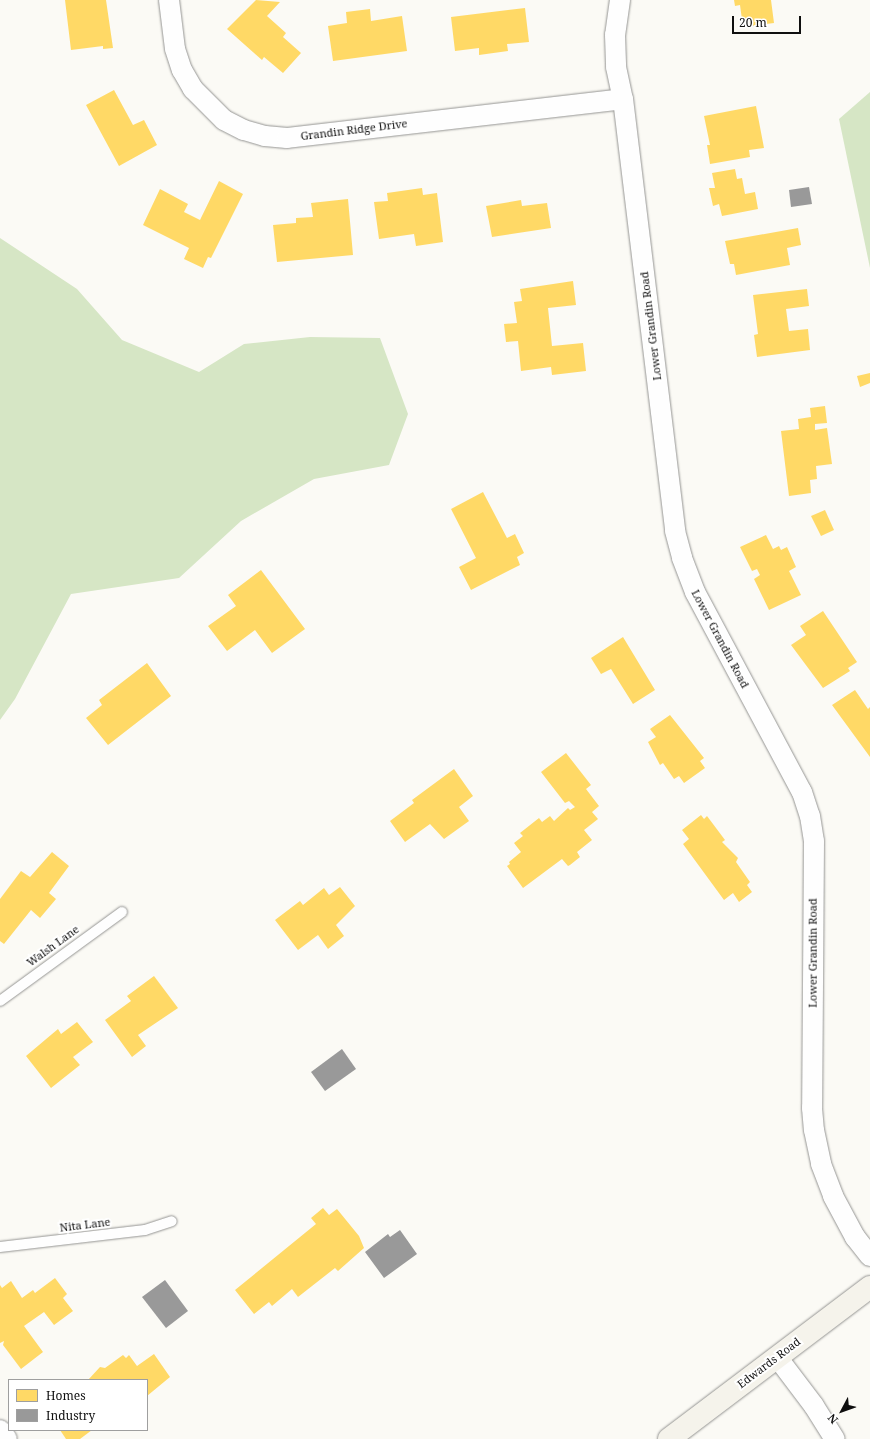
<!DOCTYPE html>
<style>
body{margin:0}
#map{position:relative;width:870px;height:1439px;overflow:hidden;background:#fbfaf5;font-family:"Noto Serif",serif}
div>[style]{position:absolute}
.forest>*{inset:0;background:#d6e6c5}
.homes>*{inset:0;background:#ffd966}
.industry>*{inset:0;background:#999}
.roads{filter:drop-shadow(0 0 1px #959593) drop-shadow(0 0 1px #959593)}
.lane>*{height:10px;margin:-5px;padding:0 5px;transform-origin:5px;border-radius:5px;background:#fefefe}
.street>*{height:20px;margin:-10px;padding:0 10px;transform-origin:10px;border-radius:10px;background:#fefefe}
.secondary>*{height:22px;margin:-11px;padding:0 11px;transform-origin:11px;border-radius:11px;background:#f5f3eb}
span{translate:-50% -50%;white-space:nowrap;text-align:center;line-height:1.15;-webkit-text-stroke:4px #fff;paint-order:stroke}
.street-label{font-size:11px;color:#0f0f0f}
.legend{position:absolute;left:8px;top:1379px;width:140px;height:52px;box-sizing:border-box;background:#fff;border:1px solid #9f9f9f;margin:0;padding:5px 7px;list-style:none;font-size:12px;color:#0f0f0f}
.legend li{display:flex;align-items:center;gap:8px;height:20px}
.legend b{width:20px;border:1px solid #9f9f9f}
.north{position:absolute;left:822px;top:1391px;width:40px;height:40px;-webkit-text-stroke:3px #fff;paint-order:stroke;rotate:229deg;font-size:11px;font-weight:700;line-height:16px;text-align:center;color:#0f0f0f}
.north::after{content:'';display:block;margin:auto;width:14px;height:18px;background:#0f0f0f;clip-path:polygon(50% 0,100% 100%,50% 72%,0 100%)}
.scale{position:absolute;left:732px;top:16px;width:69px;height:18px;box-sizing:border-box;border:2px solid #0f0f0f;border-top:0;padding-left:5px;font-size:12px;line-height:14px;white-space:nowrap;color:#0f0f0f;-webkit-text-stroke:3px #fff;paint-order:stroke}
</style>
<div id="map">
<div class="forest">
<i style="clip-path:polygon(870px 92px,870px 268px,839px 119px)"></i>
<i style="clip-path:polygon(0 238px,77px 289px,122px 340px,199px 372px,244px 344px,310px 337px,380px 338px,408px 414px,389px 465px,314px 479px,241px 521px,179px 578px,71px 594px,15px 699px,0 720px)"></i>
</div>
<div class="homes">
<i style="clip-path:polygon(65px 0,106px 0,113px 48px,103px 49px,103px 46px,71px 50px)"></i>
<i style="clip-path:polygon(256px 0,280px 2px,267px 16px,286px 33px,283px 37px,301px 53px,283px 73px,264px 57px,262px 60px,227px 29px)"></i>
<i style="clip-path:polygon(734px 0,771px 0,774px 23px,743px 27px,740px 5px,735px 6px)"></i>
<i style="clip-path:polygon(525px 8px,529px 42px,507px 44px,508px 51px,479px 55px,479px 48px,455px 51px,451px 17px)"></i>
<i style="clip-path:polygon(370px 9px,371px 21px,402px 16px,407px 51px,333px 61px,328px 26px,347px 23px,346px 12px)"></i>
<i style="clip-path:polygon(114px 90px,133px 125px,144px 120px,157px 145px,119px 166px,86px 105px)"></i>
<i style="clip-path:polygon(756px 106px,764px 148px,749px 150px,750px 157px,710px 164px,707px 145px,710px 145px,704px 116px)"></i>
<i style="clip-path:polygon(735px 169px,737px 179px,742px 178px,745px 194px,755px 192px,758px 209px,722px 216px,719px 204px,713px 206px,709px 188px,715px 188px,712px 173px)"></i>
<i style="clip-path:polygon(219px 181px,243px 194px,211px 258px,208px 257px,203px 268px,184px 259px,189px 248px,143px 225px,160px 189px,188px 204px,184px 212px,200px 220px)"></i>
<i style="clip-path:polygon(422px 188px,423px 195px,437px 193px,443px 242px,416px 246px,414px 234px,379px 239px,374px 202px,388px 201px,387px 193px)"></i>
<i style="clip-path:polygon(348px 199px,353px 255px,277px 262px,273px 225px,296px 223px,296px 218px,313px 217px,311px 203px)"></i>
<i style="clip-path:polygon(521px 200px,522px 206px,547px 203px,551px 228px,492px 237px,486px 206px)"></i>
<i style="clip-path:polygon(798px 228px,801px 245px,787px 248px,790px 265px,736px 275px,734px 264px,730px 264px,725px 241px)"></i>
<i style="clip-path:polygon(573px 281px,576px 305px,548px 308px,552px 346px,583px 343px,586px 371px,552px 375px,551px 367px,521px 371px,518px 341px,506px 342px,504px 324px,517px 323px,514px 302px,522px 301px,520px 289px)"></i>
<i style="clip-path:polygon(807px 289px,809px 306px,786px 309px,789px 331px,808px 329px,810px 350px,757px 357px,754px 335px,758px 334px,753px 295px)"></i>
<i style="clip-path:polygon(870px 373px,870px 383px,860px 387px,857px 376px)"></i>
<i style="clip-path:polygon(825px 406px,827px 423px,815px 424px,815px 430px,827px 428px,832px 464px,816px 466px,817px 479px,810px 480px,811px 493px,789px 496px,781px 431px,799px 429px,798px 419px,811px 417px,810px 408px)"></i>
<i style="clip-path:polygon(483px 492px,507px 538px,515px 534px,524px 553px,517px 557px,520px 565px,471px 590px,459px 567px,476px 558px,451px 509px)"></i>
<i style="clip-path:polygon(825px 510px,834px 530px,821px 536px,811px 516px)"></i>
<i style="clip-path:polygon(766px 535px,773px 549px,779px 546px,781px 550px,787px 547px,796px 567px,789px 571px,801px 595px,769px 610px,754px 579px,760px 575px,757px 569px,752px 571px,740px 547px)"></i>
<i style="clip-path:polygon(261px 570px,305px 629px,272px 653px,255px 630px,227px 651px,208px 626px,236px 606px,228px 595px)"></i>
<i style="clip-path:polygon(823px 611px,857px 662px,848px 668px,850px 671px,823px 688px,791px 645px,806px 635px,800px 626px)"></i>
<i style="clip-path:polygon(623px 637px,655px 690px,633px 704px,611px 669px,601px 674px,591px 658px)"></i>
<i style="clip-path:polygon(147px 663px,171px 696px,108px 745px,86px 718px,102px 705px,99px 700px)"></i>
<i style="clip-path:polygon(855px 690px,868px 709px,870px 707px,870px 757px,832px 705px)"></i>
<i style="clip-path:polygon(670px 715px,704px 758px,700px 761px,705px 768px,684px 783px,679px 776px,674px 779px,663px 763px,660px 765px,648px 742px,656px 737px,650px 729px)"></i>
<i style="clip-path:polygon(566px 753px,591px 785px,586px 789px,599px 806px,592px 812px,598px 819px,584px 830px,592px 840px,577px 852px,580px 857px,570px 865px,568px 866px,562px 859px,523px 888px,507px 866px,510px 864px,509px 862px,521px 852px,514px 843px,523px 836px,520px 833px,539px 818px,542px 822px,550px 816px,554px 821px,568px 808px,570px 810px,575px 807px,569px 801px,565px 803px,541px 772px)"></i>
<i style="clip-path:polygon(454px 769px,473px 796px,459px 807px,469px 821px,444px 839px,430px 824px,405px 842px,390px 821px,414px 803px,412px 800px)"></i>
<i style="clip-path:polygon(701px 815px,704px 819px,707px 816px,725px 840px,722px 842px,738px 858px,736px 862px,750px 882px,747px 885px,752px 892px,739px 902px,733px 893px,724px 900px,683px 844px,689px 839px,682px 830px)"></i>
<i style="clip-path:polygon(52px 852px,69px 866px,49px 893px,56px 899px,40px 918px,31px 910px,4px 944px,0 941px,0 899px,21px 871px,30px 877px)"></i>
<i style="clip-path:polygon(340px 887px,355px 906px,336px 925px,344px 936px,328px 949px,318px 935px,298px 950px,275px 920px,300px 901px,303px 905px,324px 888px,329px 895px)"></i>
<i style="clip-path:polygon(154px 976px,178px 1008px,138px 1035px,146px 1046px,132px 1057px,105px 1020px,131px 1001px,127px 996px)"></i>
<i style="clip-path:polygon(77px 1022px,93px 1042px,73px 1057px,80px 1065px,51px 1088px,26px 1056px,58px 1029px,61px 1034px)"></i>
<i style="clip-path:polygon(323px 1208px,329px 1215px,337px 1209px,359px 1236px,364px 1248px,338px 1271px,335px 1268px,298px 1297px,292px 1289px,272px 1306px,269px 1302px,254px 1314px,235px 1290px,316px 1224px,311px 1218px)"></i>
<i style="clip-path:polygon(55px 1278px,67px 1294px,63px 1298px,73px 1311px,54px 1325px,44px 1312px,24px 1326px,43px 1352px,21px 1369px,3px 1345px,4px 1341px,0 1343px,0 1285px,2px 1288px,11px 1281px,22px 1298px,33px 1290px,35px 1293px)"></i>
<i style="clip-path:polygon(154px 1354px,170px 1377px,147px 1396px,147px 1380px,88px 1380px,100px 1367px,105px 1368px,123px 1355px,126px 1358px,129px 1355px,137px 1366px)"></i>
<i style="clip-path:polygon(60px 1430px,92px 1430px,80px 1439px,66px 1439px)"></i>
</div>
<div class="industry">
<i style="clip-path:polygon(809px 187px,812px 204px,791px 207px,789px 190px)"></i>
<i style="clip-path:polygon(342px 1049px,356px 1069px,325px 1091px,311px 1072px)"></i>
<i style="clip-path:polygon(400px 1230px,417px 1254px,384px 1278px,365px 1252px,388px 1234px,390px 1237px)"></i>
<i style="clip-path:polygon(165px 1280px,188px 1311px,166px 1328px,142px 1297px)"></i>
</div>
<div class="roads">
<div class="lane">
<i style="left:0;top:1001px;width:151px;rotate:-36.1deg"></i>
<i style="left:0;top:1247px;width:146px;rotate:-6.7deg"></i>
<i style="left:145px;top:1230px;width:28px;rotate:-18deg"></i>
</div>
<div class="street">
<i style="left:169px;top:0;width:49px;rotate:83deg"></i>
<i style="left:175px;top:49px;width:22px;rotate:72deg"></i>
<i style="left:182px;top:70px;width:22px;rotate:60deg"></i>
<i style="left:193px;top:89px;width:44px;rotate:45deg"></i>
<i style="left:224px;top:120px;width:22px;rotate:27deg"></i>
<i style="left:244px;top:130px;width:22px;rotate:16deg"></i>
<i style="left:265px;top:136px;width:22px;rotate:5deg"></i>
<i style="left:287px;top:138px;width:338px;rotate:-6.6deg"></i>
<i style="left:620px;top:0;width:35px;rotate:98deg"></i>
<i style="left:615px;top:35px;width:32px;rotate:88deg"></i>
<i style="left:616px;top:67px;width:33px;rotate:78deg"></i>
<i style="left:623px;top:99px;width:435px;rotate:83.1deg"></i>
<i style="left:675px;top:531px;width:28px;rotate:75deg"></i>
<i style="left:682px;top:558px;width:36px;rotate:69deg"></i>
<i style="left:695px;top:592px;width:227px;rotate:61.9deg"></i>
<i style="left:802px;top:792px;width:25px;rotate:72deg"></i>
<i style="left:810px;top:816px;width:25px;rotate:81deg"></i>
<i style="left:814px;top:841px;width:267px;rotate:90.4deg"></i>
<i style="left:812px;top:1108px;width:22px;rotate:85deg"></i>
<i style="left:814px;top:1130px;width:35px;rotate:78deg"></i>
<i style="left:821px;top:1164px;width:34px;rotate:69deg"></i>
<i style="left:833px;top:1196px;width:47px;rotate:61.8deg"></i>
<i style="left:855px;top:1237px;width:24px;rotate:52deg"></i>
<i style="left:777px;top:1357px;width:61px;rotate:52.9deg"></i>
<i style="left:814px;top:1406px;width:39px;rotate:58deg"></i>
<i style="left:0;top:1430px;width:11px;rotate:52deg"></i>
</div>
<div class="secondary">
<i style="left:669px;top:1439px;width:252px;rotate:-37.1deg"></i>
</div>
</div>
<div class="street-label">
<span style="left:354px;top:130px;rotate:-7deg">Grandin Ridge Drive</span>
<span style="left:651px;top:326px;rotate:-97deg">Lower Grandin Road</span>
<span style="left:720px;top:639px;rotate:62deg">Lower Grandin Road</span>
<span style="left:53px;top:946px;rotate:-36deg">Walsh Lane</span>
<span style="left:813px;top:953px;rotate:-90deg">Lower Grandin Road</span>
<span style="left:85px;top:1225px;rotate:-7deg">Nita Lane</span>
<span style="left:769px;top:1363px;rotate:-37deg">Edwards Road</span>
</div>
<ul class="legend">
<li><b style="height:11px;background:#ffd966"></b>Homes</li>
<li><b style="height:11px;background:#999"></b>Industry</li>
</ul>
<div class="north">N</div>
<div class="scale">20 m</div>
</div>
